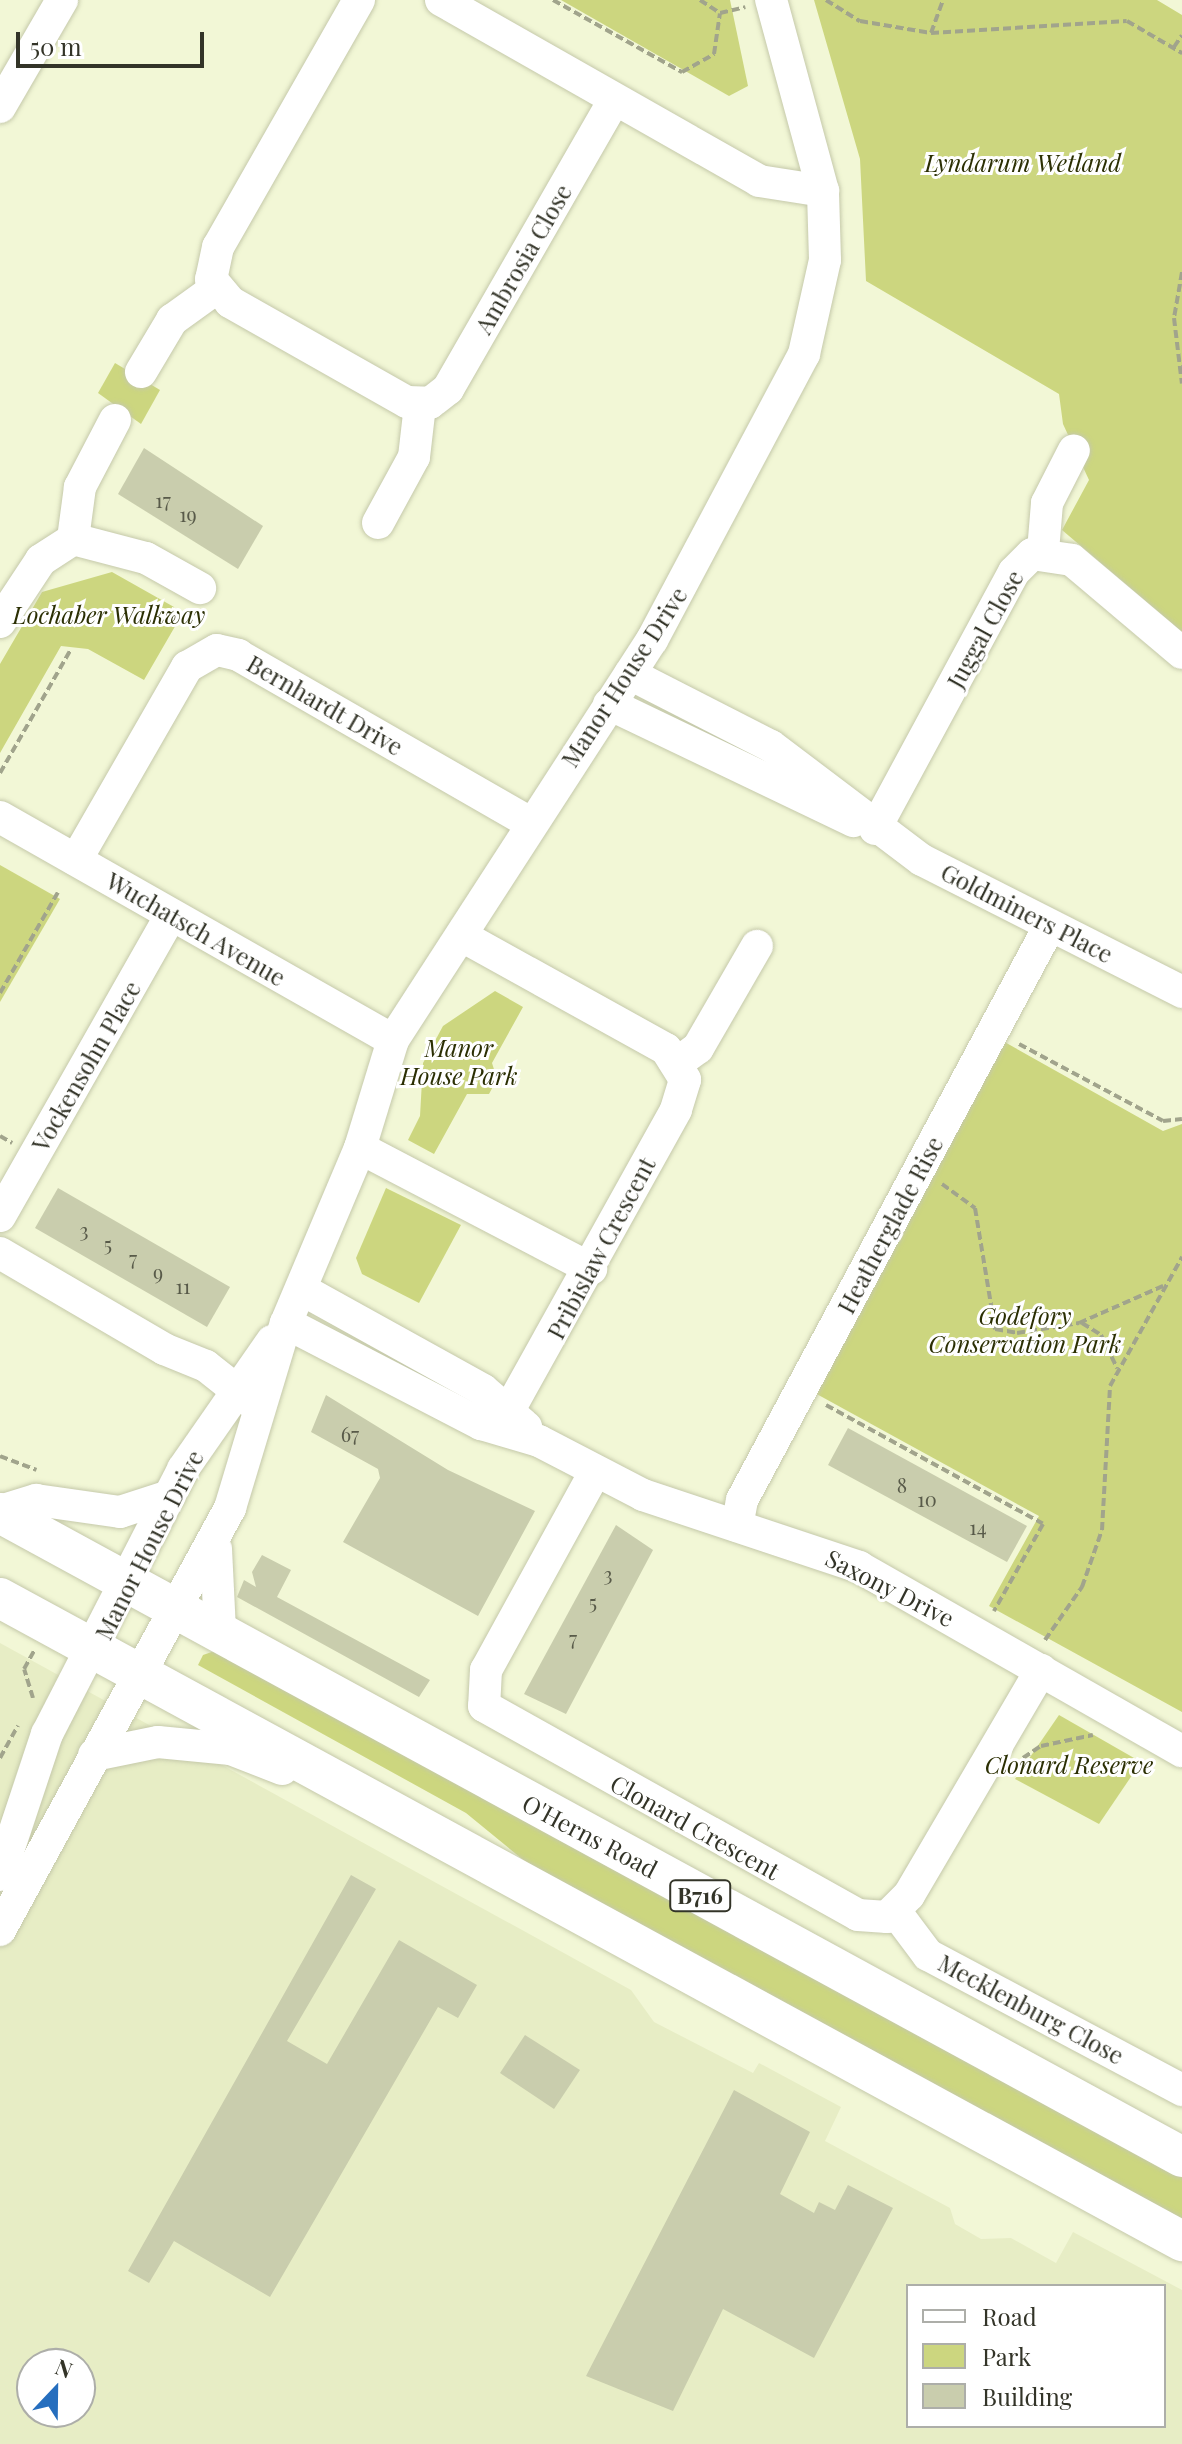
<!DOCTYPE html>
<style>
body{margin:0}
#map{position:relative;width:1182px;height:2444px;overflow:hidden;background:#f2f7d6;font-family:"Playfair Display",serif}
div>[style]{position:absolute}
.built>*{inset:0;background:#e7edc5}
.green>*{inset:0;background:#ccd67f}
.building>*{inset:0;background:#c9cdad}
.path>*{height:4px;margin-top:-2px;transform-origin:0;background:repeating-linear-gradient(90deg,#a1a48c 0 8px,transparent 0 12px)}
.roads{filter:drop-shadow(0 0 2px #c5c9aa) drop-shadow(0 0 2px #c5c9aa)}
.minor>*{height:32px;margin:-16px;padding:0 16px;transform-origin:16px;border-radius:16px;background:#fff}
.major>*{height:40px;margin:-20px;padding:0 20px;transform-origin:20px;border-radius:20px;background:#fff}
span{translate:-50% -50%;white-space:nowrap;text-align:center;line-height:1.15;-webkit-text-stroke:6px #fff;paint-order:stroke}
.number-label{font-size:20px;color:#585a49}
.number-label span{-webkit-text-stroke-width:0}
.shield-label span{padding:2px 6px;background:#fff;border:2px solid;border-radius:6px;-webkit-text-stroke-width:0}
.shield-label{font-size:22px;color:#333428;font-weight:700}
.park-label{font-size:24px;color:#2b2f03;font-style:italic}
.street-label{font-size:24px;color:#333428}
.legend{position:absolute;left:906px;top:2284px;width:260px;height:144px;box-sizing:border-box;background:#fff;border:2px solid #adaea9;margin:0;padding:10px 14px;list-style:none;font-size:24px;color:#333428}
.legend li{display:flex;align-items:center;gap:16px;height:40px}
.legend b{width:40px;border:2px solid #adaea9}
.north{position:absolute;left:16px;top:2348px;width:80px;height:80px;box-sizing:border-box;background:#fff;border:2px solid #adaea9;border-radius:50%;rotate:22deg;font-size:22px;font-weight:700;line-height:32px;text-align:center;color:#333428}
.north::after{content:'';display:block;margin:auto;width:28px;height:36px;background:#266ebe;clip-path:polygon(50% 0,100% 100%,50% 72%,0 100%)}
.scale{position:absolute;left:16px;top:32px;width:188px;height:36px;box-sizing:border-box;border:4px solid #333428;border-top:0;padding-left:10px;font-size:24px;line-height:28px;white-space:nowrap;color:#333428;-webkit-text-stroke:6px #fff;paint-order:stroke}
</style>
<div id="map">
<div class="built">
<i style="clip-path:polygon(evenodd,0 1643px,631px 1990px,654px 2022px,753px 2073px,759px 2063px,841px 2107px,825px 2141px,950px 2208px,955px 2224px,981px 2239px,1011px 2238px,1056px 2263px,1073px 2232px,1182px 2290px,1182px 2444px,0 2444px,0 1643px,908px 2286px,1164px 2286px,1164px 2426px,908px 2426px,908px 2286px,0 1643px,32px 2364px,80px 2364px,80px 2412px,32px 2412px,32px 2364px)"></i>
</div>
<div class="green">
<i style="clip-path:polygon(561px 0,730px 0,748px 86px,729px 96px)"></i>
<i style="clip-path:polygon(814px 0,1157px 0,1182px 15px,1182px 632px,1062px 530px,1089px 480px,1063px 424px,1059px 394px,866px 281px,860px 159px)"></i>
<i style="clip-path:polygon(115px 363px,160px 390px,141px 424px,98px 393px)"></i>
<i style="clip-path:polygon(112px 572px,174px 607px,177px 623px,144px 680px,88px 649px,61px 646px,0 753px,0 664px,42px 592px)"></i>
<i style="clip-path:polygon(0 865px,60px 899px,0 1002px)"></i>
<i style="clip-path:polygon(495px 991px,523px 1007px,492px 1063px,497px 1079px,489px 1094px,467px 1094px,434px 1154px,408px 1140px,420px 1116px,423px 1063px,443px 1026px)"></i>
<i style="clip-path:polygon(1001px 1040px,1163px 1131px,1182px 1124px,1182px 1712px,989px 1606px,1039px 1516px,813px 1392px)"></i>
<i style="clip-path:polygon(386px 1188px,461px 1225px,419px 1303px,362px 1274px,356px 1258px)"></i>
<i style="clip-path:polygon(226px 1647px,1182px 2163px,1182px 2219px,533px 1868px,466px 1813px,198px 1665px,203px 1655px)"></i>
<i style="clip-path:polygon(1059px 1715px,1141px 1762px,1099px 1824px,1015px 1779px)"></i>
</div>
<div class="building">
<i style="clip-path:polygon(144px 448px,263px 526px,238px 569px,118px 494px)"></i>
<i style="clip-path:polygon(58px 1188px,230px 1287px,207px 1327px,35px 1228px)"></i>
<i style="clip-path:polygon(326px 1395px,448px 1470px,535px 1511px,478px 1616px,343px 1542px,380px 1478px,378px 1469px,311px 1432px)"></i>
<i style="clip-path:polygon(848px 1428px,1027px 1526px,1007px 1562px,828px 1465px)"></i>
<i style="clip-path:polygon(616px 1525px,653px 1550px,566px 1714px,524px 1694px)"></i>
<i style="clip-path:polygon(262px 1555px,291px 1570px,277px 1597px,430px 1680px,419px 1697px,237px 1597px,244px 1580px,256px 1587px,252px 1572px)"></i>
<i style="clip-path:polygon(351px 1875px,376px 1889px,287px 2041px,327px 2064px,399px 1940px,477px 1985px,458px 2018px,438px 2007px,270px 2297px,174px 2241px,149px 2283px,128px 2271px)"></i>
<i style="clip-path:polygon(525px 2035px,580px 2070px,554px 2109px,500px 2073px)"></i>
<i style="clip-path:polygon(734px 2090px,810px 2132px,780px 2194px,814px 2213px,819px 2202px,835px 2210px,848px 2185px,893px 2208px,814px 2358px,723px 2309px,673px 2411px,586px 2376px)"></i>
</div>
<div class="path">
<i style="left:553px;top:0;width:148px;rotate:29.2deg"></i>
<i style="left:682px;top:72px;width:37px;rotate:-29deg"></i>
<i style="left:714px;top:54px;width:41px;rotate:-81.7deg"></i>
<i style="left:700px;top:0;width:24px;rotate:33deg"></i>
<i style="left:720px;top:13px;width:26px;rotate:-13deg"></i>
<i style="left:826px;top:0;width:40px;rotate:32deg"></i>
<i style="left:860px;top:21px;width:72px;rotate:9.6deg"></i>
<i style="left:931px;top:33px;width:196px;rotate:-3.5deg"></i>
<i style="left:1127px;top:21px;width:64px;rotate:30.2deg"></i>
<i style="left:931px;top:33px;width:35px;rotate:-70deg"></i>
<i style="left:1174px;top:47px;width:14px;rotate:-56deg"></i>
<i style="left:1182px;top:272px;width:47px;rotate:99.9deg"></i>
<i style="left:1174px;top:318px;width:66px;rotate:83.1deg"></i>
<i style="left:0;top:773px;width:143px;rotate:-60.2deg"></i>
<i style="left:0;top:993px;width:116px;rotate:-60.1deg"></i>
<i style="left:1019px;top:1044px;width:163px;rotate:28.1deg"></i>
<i style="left:1163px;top:1121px;width:19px;rotate:-6deg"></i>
<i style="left:0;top:1136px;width:14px;rotate:30deg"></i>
<i style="left:942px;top:1184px;width:41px;rotate:36deg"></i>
<i style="left:975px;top:1208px;width:123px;rotate:80.6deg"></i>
<i style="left:995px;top:1329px;width:22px;rotate:10deg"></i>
<i style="left:1017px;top:1333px;width:63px;rotate:-9.2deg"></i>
<i style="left:1079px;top:1323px;width:92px;rotate:-23.8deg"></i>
<i style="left:1082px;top:1323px;width:22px;rotate:32deg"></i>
<i style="left:1101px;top:1335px;width:37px;rotate:64deg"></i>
<i style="left:826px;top:1405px;width:247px;rotate:28.7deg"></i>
<i style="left:1043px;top:1524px;width:100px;rotate:119.4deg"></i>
<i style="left:0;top:1456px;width:39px;rotate:21deg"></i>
<i style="left:1045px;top:1640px;width:65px;rotate:-55.1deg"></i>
<i style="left:1082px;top:1587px;width:60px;rotate:-70.7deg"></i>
<i style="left:1102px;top:1530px;width:144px;rotate:-86.8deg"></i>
<i style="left:1110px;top:1386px;width:148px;rotate:-60.8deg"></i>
<i style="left:33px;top:1698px;width:30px;rotate:-107deg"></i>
<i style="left:24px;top:1669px;width:21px;rotate:-61deg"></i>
<i style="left:0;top:1758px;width:37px;rotate:-61deg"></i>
<i style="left:1023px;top:1758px;width:22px;rotate:-34deg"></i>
<i style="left:1041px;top:1746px;width:53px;rotate:-11.9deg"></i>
</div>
<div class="roads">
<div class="minor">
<i style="left:359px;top:0;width:284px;rotate:119.7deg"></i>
<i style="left:218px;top:247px;width:33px;rotate:102deg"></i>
<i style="left:211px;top:279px;width:30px;rotate:50deg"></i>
<i style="left:230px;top:302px;width:203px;rotate:29.5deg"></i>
<i style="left:407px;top:402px;width:23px;rotate:2deg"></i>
<i style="left:430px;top:403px;width:23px;rotate:-38deg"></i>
<i style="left:448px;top:389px;width:333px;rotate:-60.1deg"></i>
<i style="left:441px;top:0;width:366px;rotate:29.6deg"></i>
<i style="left:759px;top:181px;width:65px;rotate:8.9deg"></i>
<i style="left:0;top:107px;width:124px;rotate:-59.9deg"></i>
<i style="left:141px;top:372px;width:61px;rotate:-59.2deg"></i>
<i style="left:172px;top:320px;width:53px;rotate:-35.8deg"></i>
<i style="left:115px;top:420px;width:76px;rotate:117.6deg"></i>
<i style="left:80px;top:487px;width:52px;rotate:97.7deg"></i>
<i style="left:73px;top:539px;width:75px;rotate:14.6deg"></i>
<i style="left:146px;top:558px;width:62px;rotate:29.1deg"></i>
<i style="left:378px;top:523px;width:75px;rotate:-61.4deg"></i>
<i style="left:414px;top:457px;width:52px;rotate:-83.4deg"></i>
<i style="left:1043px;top:551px;width:48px;rotate:-85.2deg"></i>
<i style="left:1047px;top:503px;width:59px;rotate:-63deg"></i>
<i style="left:0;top:622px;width:74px;rotate:-56.5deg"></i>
<i style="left:41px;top:560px;width:38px;rotate:-33deg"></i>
<i style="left:630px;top:674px;width:158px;rotate:27.1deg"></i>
<i style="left:771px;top:746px;width:189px;rotate:37.1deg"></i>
<i style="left:922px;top:860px;width:292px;rotate:26.9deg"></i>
<i style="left:609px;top:704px;width:271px;rotate:25.6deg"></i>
<i style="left:0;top:817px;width:452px;rotate:29.6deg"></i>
<i style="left:875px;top:829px;width:292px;rotate:-61.6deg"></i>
<i style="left:1014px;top:572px;width:25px;rotate:-45deg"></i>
<i style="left:1032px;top:554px;width:40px;rotate:8.5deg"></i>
<i style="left:1072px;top:560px;width:144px;rotate:40.2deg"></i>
<i style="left:76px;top:860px;width:223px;rotate:-60.1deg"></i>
<i style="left:187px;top:667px;width:34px;rotate:-30deg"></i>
<i style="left:217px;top:650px;width:22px;rotate:13deg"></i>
<i style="left:238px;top:655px;width:337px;rotate:29.9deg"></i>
<i style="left:462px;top:936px;width:233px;rotate:29deg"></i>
<i style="left:666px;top:1049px;width:36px;rotate:58deg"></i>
<i style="left:685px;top:1080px;width:31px;rotate:107deg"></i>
<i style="left:676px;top:1110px;width:364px;rotate:119.1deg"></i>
<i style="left:680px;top:1061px;width:22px;rotate:-36deg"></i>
<i style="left:698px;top:1048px;width:118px;rotate:-60deg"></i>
<i style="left:360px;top:1148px;width:261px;rotate:27.6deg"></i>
<i style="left:0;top:1216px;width:346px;rotate:-60.4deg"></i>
<i style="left:0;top:1253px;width:190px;rotate:30.3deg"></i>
<i style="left:164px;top:1349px;width:45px;rotate:22deg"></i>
<i style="left:206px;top:1366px;width:61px;rotate:38.4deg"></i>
<i style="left:301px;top:1289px;width:208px;rotate:29deg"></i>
<i style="left:483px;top:1390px;width:57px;rotate:40.7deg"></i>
<i style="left:286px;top:1323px;width:220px;rotate:27.4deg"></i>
<i style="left:481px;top:1424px;width:60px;rotate:16.3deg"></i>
<i style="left:539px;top:1441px;width:117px;rotate:27.4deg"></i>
<i style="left:643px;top:1495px;width:228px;rotate:18.4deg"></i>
<i style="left:859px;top:1567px;width:372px;rotate:29.7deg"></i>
<i style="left:595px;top:1472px;width:226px;rotate:118.8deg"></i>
<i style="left:486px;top:1670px;width:36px;rotate:93deg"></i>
<i style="left:484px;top:1706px;width:428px;rotate:29.2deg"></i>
<i style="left:858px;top:1915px;width:29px;rotate:4deg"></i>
<i style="left:887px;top:1917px;width:31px;rotate:-45deg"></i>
<i style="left:909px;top:1895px;width:261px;rotate:-59.6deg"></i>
<i style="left:0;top:1511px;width:38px;rotate:-17deg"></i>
<i style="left:36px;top:1500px;width:85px;rotate:8.1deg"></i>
<i style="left:120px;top:1512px;width:52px;rotate:-18.1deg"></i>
<i style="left:737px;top:1526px;width:26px;rotate:-79deg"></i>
<i style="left:742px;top:1500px;width:652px;rotate:-61.82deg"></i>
<i style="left:216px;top:1549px;width:82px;rotate:87.2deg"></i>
<i style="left:94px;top:1755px;width:65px;rotate:-11.5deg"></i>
<i style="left:158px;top:1742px;width:73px;rotate:5.5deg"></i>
<i style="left:231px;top:1749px;width:55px;rotate:21.4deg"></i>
<i style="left:0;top:1875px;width:149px;rotate:-71.6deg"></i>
<i style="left:47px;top:1734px;width:298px;rotate:-62.8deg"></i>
<i style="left:183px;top:1469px;width:156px;rotate:-55.2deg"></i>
<i style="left:895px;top:1911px;width:55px;rotate:53.1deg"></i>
<i style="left:928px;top:1955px;width:288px;rotate:28deg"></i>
<i style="left:0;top:1930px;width:481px;rotate:-61.4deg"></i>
<i style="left:230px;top:1508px;width:193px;rotate:-73.2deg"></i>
<i style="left:286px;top:1323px;width:190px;rotate:-67.1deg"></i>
<i style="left:360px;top:1148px;width:113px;rotate:-73deg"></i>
<i style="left:393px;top:1040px;width:477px;rotate:-57.1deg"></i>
<i style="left:652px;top:640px;width:324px;rotate:-62deg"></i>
<i style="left:804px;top:354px;width:96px;rotate:-77.4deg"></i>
<i style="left:825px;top:260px;width:69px;rotate:-91.7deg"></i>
<i style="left:823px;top:191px;width:198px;rotate:-105.2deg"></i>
</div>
<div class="major">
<i style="left:0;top:1513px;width:1346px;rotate:28.58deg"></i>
<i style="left:0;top:1598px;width:1346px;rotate:28.55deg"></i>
</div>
</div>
<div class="number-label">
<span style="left:163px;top:499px">17</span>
<span style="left:188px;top:513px">19</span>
<span style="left:84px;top:1229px">3</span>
<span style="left:108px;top:1243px">5</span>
<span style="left:133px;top:1257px">7</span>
<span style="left:158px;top:1271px">9</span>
<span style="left:183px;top:1285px">11</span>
<span style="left:350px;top:1433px">67</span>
<span style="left:902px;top:1484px">8</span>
<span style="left:927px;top:1498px">10</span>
<span style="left:978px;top:1526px">14</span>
<span style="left:608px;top:1573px">3</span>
<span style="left:593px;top:1601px">5</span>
<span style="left:573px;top:1637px">7</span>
</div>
<div class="shield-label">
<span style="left:700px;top:1896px">B716</span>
</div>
<div class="park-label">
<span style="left:1023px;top:163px">Lyndarum Wetland</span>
<span style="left:109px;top:615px">Lochaber Walkway</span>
<span style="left:459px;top:1062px">Manor<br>House Park</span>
<span style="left:1025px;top:1330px">Godefory<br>Conservation Park</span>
<span style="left:1069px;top:1765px">Clonard Reserve</span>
</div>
<div class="street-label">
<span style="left:523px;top:259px;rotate:-60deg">Ambrosia Close</span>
<span style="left:985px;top:629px;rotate:-61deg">Juggal Close</span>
<span style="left:624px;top:677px;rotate:-57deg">Manor House Drive</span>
<span style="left:325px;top:705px;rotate:30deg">Bernhardt Drive</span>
<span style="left:1027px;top:913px;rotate:27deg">Goldminers Place</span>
<span style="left:196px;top:929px;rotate:30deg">Wuchatsch Avenue</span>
<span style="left:86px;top:1066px;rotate:-60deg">Vockensohn Place</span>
<span style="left:890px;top:1225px;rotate:-62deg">Heatherglade Rise</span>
<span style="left:601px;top:1248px;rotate:-62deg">Pribislaw Crescent</span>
<span style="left:149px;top:1545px;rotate:-63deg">Manor House Drive</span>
<span style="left:890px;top:1588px;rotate:27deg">Saxony Drive</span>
<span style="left:695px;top:1827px;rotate:29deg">Clonard Crescent</span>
<span style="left:590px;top:1836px;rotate:28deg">O'Herns Road</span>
<span style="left:1031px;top:2009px;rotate:28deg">Mecklenburg Close</span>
</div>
<ul class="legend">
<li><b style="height:10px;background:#fff"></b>Road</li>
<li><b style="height:22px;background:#ccd67f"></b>Park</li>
<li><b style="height:22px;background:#c9cdad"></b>Building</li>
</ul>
<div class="north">N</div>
<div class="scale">50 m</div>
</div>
